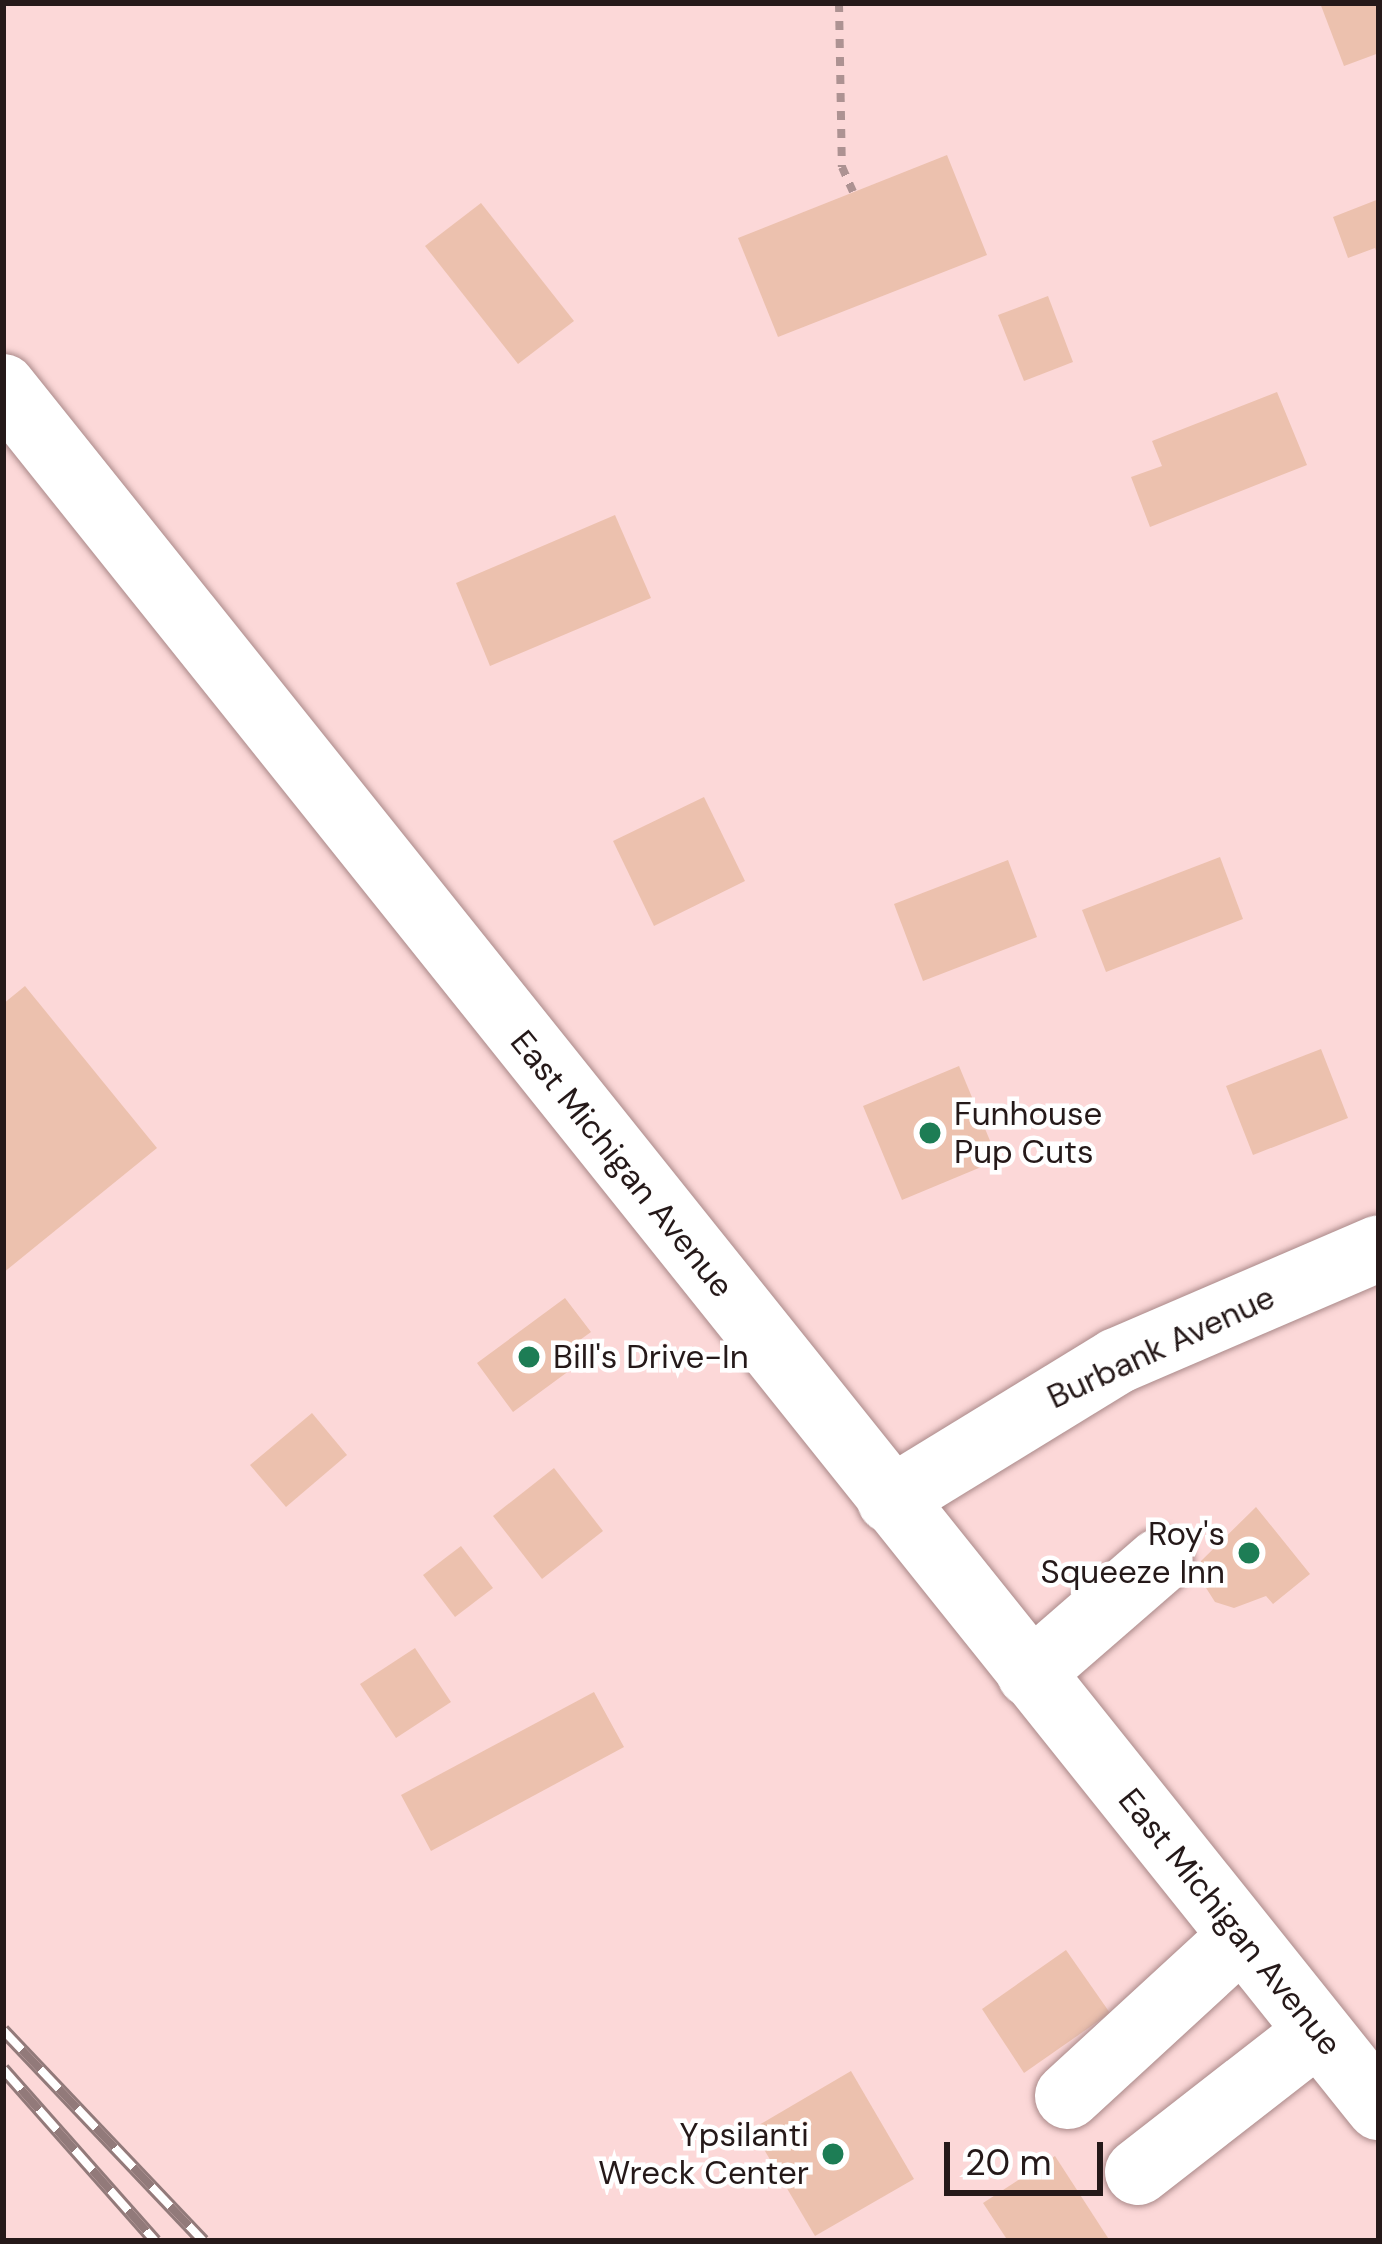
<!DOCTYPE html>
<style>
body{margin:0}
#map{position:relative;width:1382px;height:2244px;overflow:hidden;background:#fcd8d8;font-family:"DM Sans",sans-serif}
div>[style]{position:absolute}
.building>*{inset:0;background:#ecc1ae}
.path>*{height:8px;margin-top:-4px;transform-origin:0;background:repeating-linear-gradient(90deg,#ad9292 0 9px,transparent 0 18px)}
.roads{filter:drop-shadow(0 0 3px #aa8989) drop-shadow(0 0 3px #aa8989)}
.minor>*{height:66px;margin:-33px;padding:0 33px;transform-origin:33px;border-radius:33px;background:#fff}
.major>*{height:66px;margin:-33px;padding:0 33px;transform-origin:33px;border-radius:33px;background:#fff}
.rail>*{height:14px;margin-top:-7px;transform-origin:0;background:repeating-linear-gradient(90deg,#fff 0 27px,#927a7a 0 54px);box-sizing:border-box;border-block:3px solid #927a7a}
.dots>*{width:33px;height:33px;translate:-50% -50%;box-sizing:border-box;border:6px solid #fff;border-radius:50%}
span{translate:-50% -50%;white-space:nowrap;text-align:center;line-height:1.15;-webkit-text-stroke:9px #fff;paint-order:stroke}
.poi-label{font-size:33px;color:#251919}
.left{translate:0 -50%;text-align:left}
.right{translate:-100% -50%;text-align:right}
.street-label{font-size:33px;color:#251919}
.frame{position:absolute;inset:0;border:6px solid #251919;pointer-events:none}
.scale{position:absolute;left:944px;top:2142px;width:159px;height:54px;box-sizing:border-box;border:6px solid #251919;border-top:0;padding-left:15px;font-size:36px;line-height:42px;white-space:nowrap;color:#251919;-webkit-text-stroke:9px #fff;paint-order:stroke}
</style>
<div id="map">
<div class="building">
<i style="clip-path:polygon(1320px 3px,1379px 3px,1379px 53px,1344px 66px)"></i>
<i style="clip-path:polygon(947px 155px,987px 255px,778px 337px,738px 238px)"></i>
<i style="clip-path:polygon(1379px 199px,1379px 258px,1375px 248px,1348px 258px,1333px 217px)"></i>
<i style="clip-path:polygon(481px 203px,574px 321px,518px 364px,425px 246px)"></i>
<i style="clip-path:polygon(1048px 296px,1073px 362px,1024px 381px,998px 315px)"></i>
<i style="clip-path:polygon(1277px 392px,1307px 465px,1150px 527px,1131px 477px,1162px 466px,1152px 441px)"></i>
<i style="clip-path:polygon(615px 515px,651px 598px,490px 666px,456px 583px)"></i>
<i style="clip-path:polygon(704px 797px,745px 881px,654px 926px,613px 841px)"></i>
<i style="clip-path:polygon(1220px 857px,1243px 919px,1106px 972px,1082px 910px)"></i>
<i style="clip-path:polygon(1008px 860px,1037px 937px,923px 981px,894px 904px)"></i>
<i style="clip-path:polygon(25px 986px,157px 1148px,3px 1273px,3px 1004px)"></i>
<i style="clip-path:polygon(1321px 1049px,1348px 1118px,1253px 1155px,1226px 1086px)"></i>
<i style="clip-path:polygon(959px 1066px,998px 1160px,902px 1200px,863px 1106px)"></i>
<i style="clip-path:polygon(565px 1298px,591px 1332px,566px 1350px,577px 1365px,513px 1412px,477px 1363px)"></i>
<i style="clip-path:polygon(312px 1413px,347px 1455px,286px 1507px,250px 1465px)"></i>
<i style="clip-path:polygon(554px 1468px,603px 1531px,542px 1579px,493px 1516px)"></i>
<i style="clip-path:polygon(1256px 1507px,1310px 1574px,1273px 1604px,1266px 1596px,1234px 1608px,1215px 1602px,1201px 1580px,1201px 1561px)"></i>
<i style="clip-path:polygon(461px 1546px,493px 1588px,455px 1617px,423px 1575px)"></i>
<i style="clip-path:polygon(415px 1648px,451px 1702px,396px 1738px,360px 1684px)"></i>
<i style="clip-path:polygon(594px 1692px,624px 1747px,431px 1851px,401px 1795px)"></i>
<i style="clip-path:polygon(1066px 1950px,1110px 2013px,1024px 2073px,982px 2009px)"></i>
<i style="clip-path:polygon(851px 2071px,914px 2179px,815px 2236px,752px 2129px)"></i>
<i style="clip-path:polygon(1055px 2156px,1110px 2241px,1008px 2241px,983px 2203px)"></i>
</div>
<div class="path">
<i style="left:839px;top:3px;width:164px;rotate:89deg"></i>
<i style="left:842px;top:167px;width:27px;rotate:66deg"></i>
</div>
<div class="roads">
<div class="minor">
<i style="left:890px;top:1500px;width:266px;rotate:-31.5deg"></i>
<i style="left:1117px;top:1361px;width:285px;rotate:-23.3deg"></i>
<i style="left:1030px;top:1674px;width:172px;rotate:-41deg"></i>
<i style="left:1068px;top:2096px;width:236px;rotate:-42.6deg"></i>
<i style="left:1138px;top:2172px;width:228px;rotate:-37.9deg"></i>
</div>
<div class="major">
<i style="left:3px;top:387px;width:2203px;rotate:51.34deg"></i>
</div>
</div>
<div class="rail">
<i style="left:3px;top:2030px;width:291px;rotate:46.5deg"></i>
<i style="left:3px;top:2069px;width:230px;rotate:48.5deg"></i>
</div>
<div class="dots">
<i style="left:930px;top:1133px;background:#1d7d55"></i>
<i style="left:529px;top:1357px;background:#1d7d55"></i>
<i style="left:1249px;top:1553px;background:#1d7d55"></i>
<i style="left:833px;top:2154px;background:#1d7d55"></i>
</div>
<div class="poi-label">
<span class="left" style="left:954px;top:1133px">Funhouse<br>Pup Cuts</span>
<span class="left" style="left:553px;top:1357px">Bill's Drive-In</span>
<span class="right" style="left:1225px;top:1553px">Roy's<br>Squeeze Inn</span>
<span class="right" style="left:809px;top:2154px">Ypsilanti<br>Wreck Center</span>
</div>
<div class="street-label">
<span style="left:622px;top:1164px;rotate:51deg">East Michigan Avenue</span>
<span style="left:1161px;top:1347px;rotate:-25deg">Burbank Avenue</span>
<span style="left:1230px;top:1922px;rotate:51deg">East Michigan Avenue</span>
</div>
<div class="frame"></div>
<div class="scale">20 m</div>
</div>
